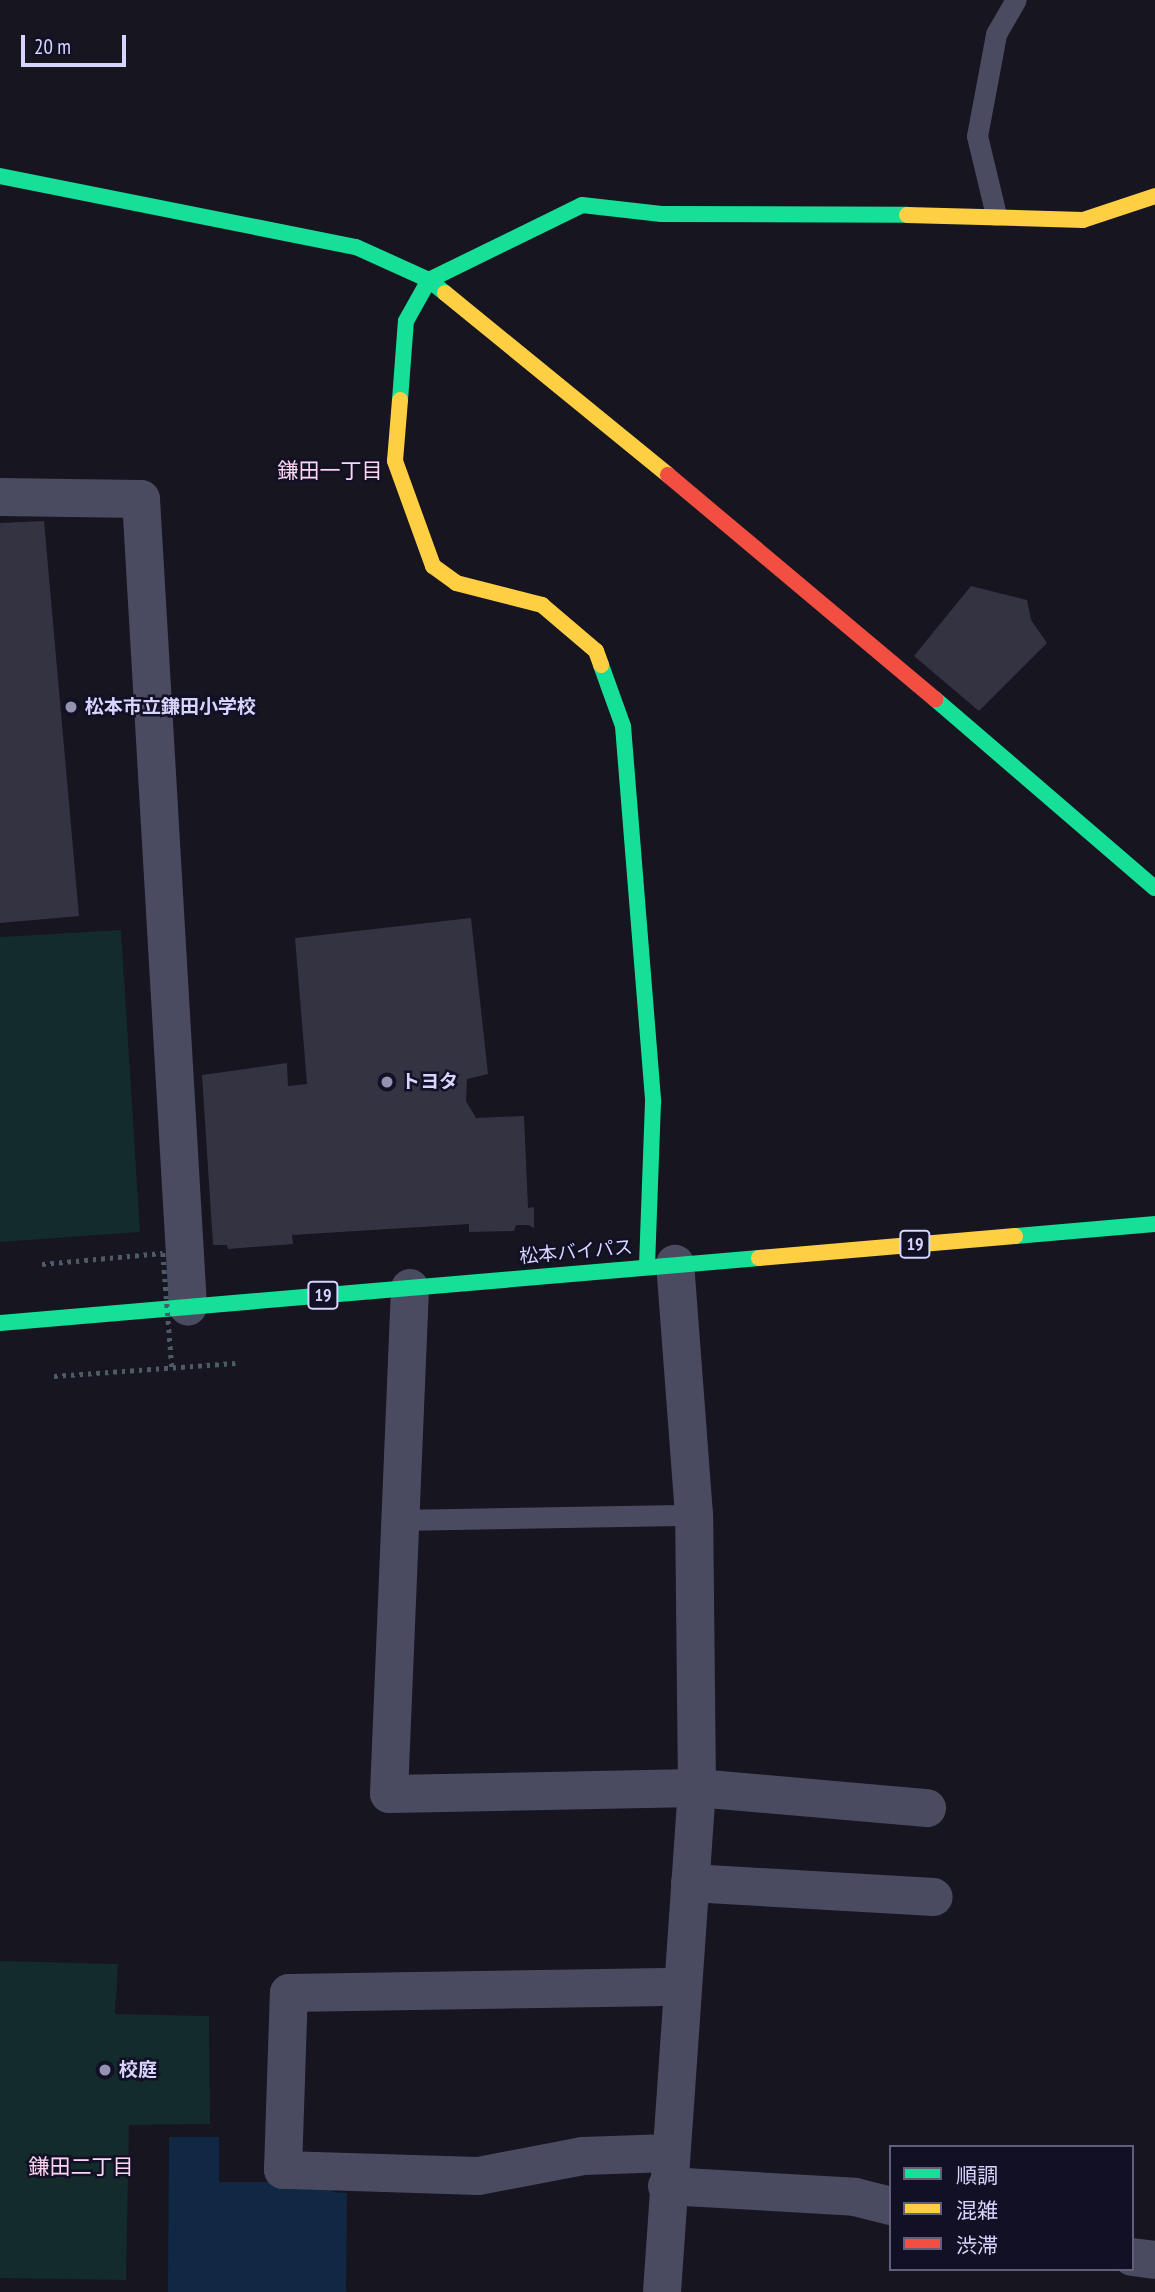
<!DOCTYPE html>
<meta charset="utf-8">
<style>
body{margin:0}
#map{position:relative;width:1155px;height:2292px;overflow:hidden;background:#161520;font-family:"PT Sans Narrow","Noto Sans JP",sans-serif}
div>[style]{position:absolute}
.green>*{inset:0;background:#132b2a}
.water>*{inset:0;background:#112844}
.building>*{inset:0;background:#343342}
.path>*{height:4.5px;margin-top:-2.25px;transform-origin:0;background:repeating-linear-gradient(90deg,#4c5b66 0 3.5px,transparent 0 8.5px)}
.lane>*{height:21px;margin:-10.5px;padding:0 10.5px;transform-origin:10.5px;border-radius:10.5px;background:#4a4b61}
.street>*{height:38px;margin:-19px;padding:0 19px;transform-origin:19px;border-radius:19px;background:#4a4b61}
.fast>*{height:16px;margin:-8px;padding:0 8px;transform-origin:8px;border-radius:8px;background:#16e098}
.slow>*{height:16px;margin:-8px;padding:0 8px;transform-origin:8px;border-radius:8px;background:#ffcf43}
.jam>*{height:16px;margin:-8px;padding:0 8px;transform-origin:8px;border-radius:8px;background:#f24e42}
.path-bridge>*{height:4.5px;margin-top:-2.25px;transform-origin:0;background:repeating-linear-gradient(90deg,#4c5b66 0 3.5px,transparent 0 8.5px)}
.dots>*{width:19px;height:19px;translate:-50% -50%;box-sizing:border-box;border:4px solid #121025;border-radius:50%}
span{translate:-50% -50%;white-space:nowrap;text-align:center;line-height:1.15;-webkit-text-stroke:5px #121025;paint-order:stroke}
.shield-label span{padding:2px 5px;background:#121025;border:2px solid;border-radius:5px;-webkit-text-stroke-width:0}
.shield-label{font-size:18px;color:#d7d5fd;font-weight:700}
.poi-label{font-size:19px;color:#d7d5fd;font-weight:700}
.left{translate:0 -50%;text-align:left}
.street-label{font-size:19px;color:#d7d5fd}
.neighbourhood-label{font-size:21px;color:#fdd7f2}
.legend{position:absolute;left:889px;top:2145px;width:245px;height:126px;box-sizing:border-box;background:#121025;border:2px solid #615f7b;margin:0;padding:9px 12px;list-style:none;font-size:21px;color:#d7d5fd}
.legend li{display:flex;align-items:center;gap:14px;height:35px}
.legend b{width:35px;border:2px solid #615f7b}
.scale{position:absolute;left:21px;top:35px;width:105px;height:32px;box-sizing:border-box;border:4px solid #d7d5fd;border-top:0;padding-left:9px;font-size:21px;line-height:24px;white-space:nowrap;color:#d7d5fd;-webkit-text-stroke:5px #121025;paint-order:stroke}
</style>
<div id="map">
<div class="green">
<i style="clip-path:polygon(121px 930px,140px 1232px,0 1242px,0 937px)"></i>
<i style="clip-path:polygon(0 1961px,118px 1964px,115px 2014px,209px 2016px,210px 2124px,129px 2125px,126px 2280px,0 2278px)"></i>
</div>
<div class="water">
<i style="clip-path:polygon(169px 2137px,219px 2137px,219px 2182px,332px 2182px,332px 2192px,347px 2193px,346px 2292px,168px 2292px)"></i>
</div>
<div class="building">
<i style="clip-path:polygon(44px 521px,79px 916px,0 923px,0 523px)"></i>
<i style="clip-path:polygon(971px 586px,1027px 600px,1031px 620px,1047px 643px,979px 711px,914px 656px)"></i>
<i style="clip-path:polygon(471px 918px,488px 1074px,467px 1079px,466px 1101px,476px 1118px,524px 1116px,528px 1208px,534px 1207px,534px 1228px,528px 1225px,516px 1225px,514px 1231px,469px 1232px,469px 1224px,292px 1235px,293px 1244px,228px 1249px,227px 1245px,213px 1245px,202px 1075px,287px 1063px,288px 1086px,307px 1084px,295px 938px)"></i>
</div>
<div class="path">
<i style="left:54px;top:1376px;width:182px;rotate:-4.1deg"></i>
</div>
<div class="lane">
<i style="left:996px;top:215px;width:81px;rotate:-103.5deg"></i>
<i style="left:977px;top:136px;width:104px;rotate:-79.4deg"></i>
<i style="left:996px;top:34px;width:39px;rotate:-60deg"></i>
<i style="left:398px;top:1520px;width:296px;rotate:-1deg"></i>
</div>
<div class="street">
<i style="left:0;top:497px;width:141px;rotate:0.8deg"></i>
<i style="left:141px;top:499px;width:809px;rotate:86.67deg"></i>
<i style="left:410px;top:1288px;width:506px;rotate:92.38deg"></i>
<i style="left:389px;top:1794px;width:308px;rotate:-1.1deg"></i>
<i style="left:697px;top:1788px;width:231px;rotate:5deg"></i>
<i style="left:690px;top:1883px;width:244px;rotate:3.3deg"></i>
<i style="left:669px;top:2153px;width:86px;rotate:178deg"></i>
<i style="left:583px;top:2156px;width:107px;rotate:169.2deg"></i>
<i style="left:478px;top:2176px;width:195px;rotate:-178.2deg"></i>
<i style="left:283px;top:2170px;width:177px;rotate:-88.1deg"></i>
<i style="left:289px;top:1993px;width:393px;rotate:-0.9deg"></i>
<i style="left:667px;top:2186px;width:188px;rotate:3.3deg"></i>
<i style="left:855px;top:2197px;width:37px;rotate:14deg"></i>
<i style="left:1132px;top:2257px;width:23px;rotate:7deg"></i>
<i style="left:662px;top:2292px;width:505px;rotate:-86.03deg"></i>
<i style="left:697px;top:1788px;width:273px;rotate:-90.6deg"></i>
<i style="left:694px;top:1515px;width:252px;rotate:-94.3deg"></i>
</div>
<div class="fast">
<i style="left:0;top:176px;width:363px;rotate:11.3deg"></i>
<i style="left:356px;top:247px;width:80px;rotate:24.3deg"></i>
<i style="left:429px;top:280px;width:21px;rotate:39deg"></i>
<i style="left:400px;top:400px;width:79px;rotate:-85.7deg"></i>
<i style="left:406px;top:321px;width:47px;rotate:-60.7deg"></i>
<i style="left:429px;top:280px;width:170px;rotate:-26.1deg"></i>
<i style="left:582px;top:205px;width:80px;rotate:6.5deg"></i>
<i style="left:661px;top:214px;width:246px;rotate:0.2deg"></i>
<i style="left:601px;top:665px;width:65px;rotate:70.2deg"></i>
<i style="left:623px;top:726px;width:377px;rotate:85.4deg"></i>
<i style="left:653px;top:1102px;width:165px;rotate:92.1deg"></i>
<i style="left:935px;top:699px;width:290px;rotate:40.7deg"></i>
<i style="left:1015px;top:1236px;width:141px;rotate:-4.9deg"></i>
<i style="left:0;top:1323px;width:762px;rotate:-4.89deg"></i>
</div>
<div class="slow">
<i style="left:907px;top:215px;width:176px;rotate:1.6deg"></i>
<i style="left:1083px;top:220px;width:76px;rotate:-18.4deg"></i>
<i style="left:445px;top:293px;width:288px;rotate:39.2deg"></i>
<i style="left:400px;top:400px;width:61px;rotate:94.7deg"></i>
<i style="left:395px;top:461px;width:112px;rotate:70.1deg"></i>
<i style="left:433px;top:566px;width:29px;rotate:36deg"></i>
<i style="left:456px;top:583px;width:89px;rotate:14.3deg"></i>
<i style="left:542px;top:605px;width:71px;rotate:40.4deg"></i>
<i style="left:596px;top:651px;width:15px;rotate:70deg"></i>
<i style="left:759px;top:1258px;width:257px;rotate:-4.9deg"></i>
</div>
<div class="jam">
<i style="left:668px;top:475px;width:349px;rotate:40deg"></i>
</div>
<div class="path-bridge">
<i style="left:42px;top:1264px;width:121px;rotate:-5.2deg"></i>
<i style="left:163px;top:1253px;width:115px;rotate:85.5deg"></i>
</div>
<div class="dots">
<i style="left:71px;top:707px;background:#9392b0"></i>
<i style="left:387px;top:1082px;background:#9392b0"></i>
<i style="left:105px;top:2070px;background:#9392b0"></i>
</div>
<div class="shield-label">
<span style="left:915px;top:1244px">19</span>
<span style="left:323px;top:1295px">19</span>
</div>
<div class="poi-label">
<span class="left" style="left:85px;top:707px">松本市立鎌田小学校</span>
<span class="left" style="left:401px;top:1082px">トヨタ</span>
<span class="left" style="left:119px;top:2070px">校庭</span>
</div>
<div class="street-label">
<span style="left:576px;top:1252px;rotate:-5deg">松本バイパス</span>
</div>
<div class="neighbourhood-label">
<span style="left:330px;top:471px">鎌田一丁目</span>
<span style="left:81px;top:2167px">鎌田二丁目</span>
</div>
<ul class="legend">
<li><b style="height:9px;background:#16e098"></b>順調</li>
<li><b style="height:9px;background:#ffcf43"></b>混雑</li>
<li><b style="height:9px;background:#f24e42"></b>渋滞</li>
</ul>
<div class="scale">20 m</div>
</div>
